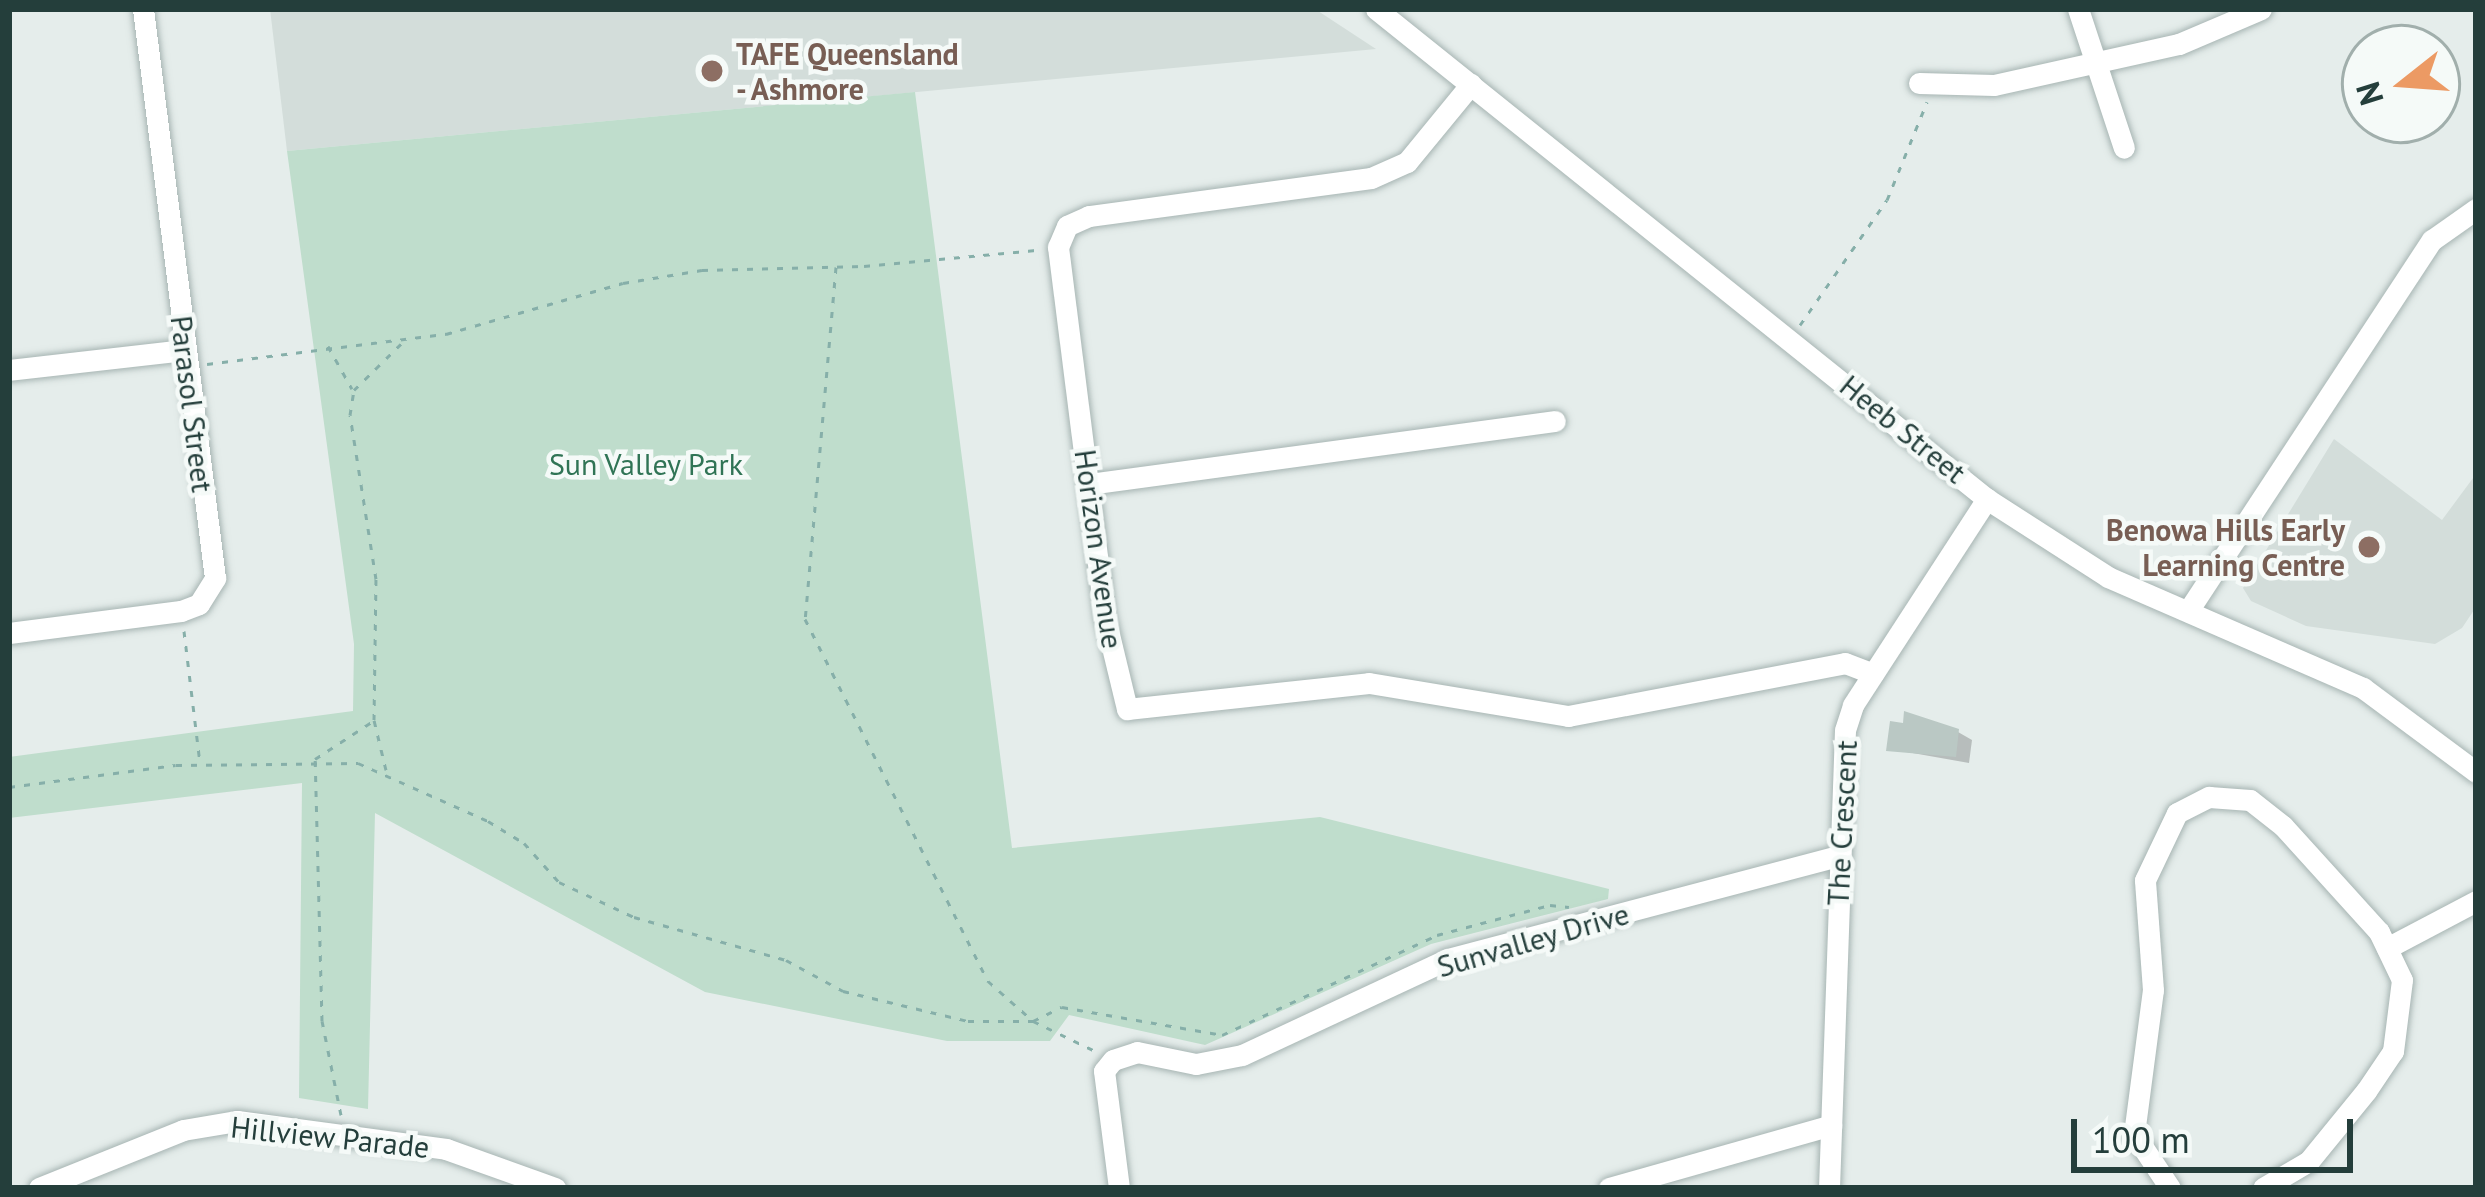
<!DOCTYPE html>
<style>
body{margin:0}
#map{position:relative;width:2485px;height:1197px;overflow:hidden;background:#e5edeb;font-family:"PT Sans",sans-serif}
div>[style]{position:absolute}
.built>*{inset:0;background:#d3ddda}
.green>*{inset:0;background:#bfddcc}
.shadow>*{inset:0;background:#0003}
.building>*{inset:0;background:#bac8c4}
.path>*{height:3px;margin-top:-1.5px;transform-origin:0;background:repeating-linear-gradient(90deg,#86afa9 0 6px,transparent 0 15px)}
.roads{filter:drop-shadow(0 0 3px #a7b5b3) drop-shadow(0 0 3px #a7b5b3)}
.minor>*{height:21px;margin:-10.5px;padding:0 10.5px;transform-origin:10.5px;border-radius:10.5px;background:#fff}
.dots>*{width:33px;height:33px;translate:-50% -50%;box-sizing:border-box;border:6px solid #f5faf8;border-radius:50%}
span{translate:-50% -50%;white-space:nowrap;text-align:center;line-height:1.15;-webkit-text-stroke:9px #f5faf8;paint-order:stroke}
.education-label{font-size:30px;color:#785e54;font-weight:700}
.left{translate:0 -50%;text-align:left}
.right{translate:-100% -50%;text-align:right}
.street-label{font-size:30px;color:#243e3b}
.park-label{font-size:30px;color:#307455}
.frame{position:absolute;inset:0;border:12px solid #243e3b;pointer-events:none}
.north{position:absolute;left:2341px;top:24px;width:120px;height:120px;box-sizing:border-box;background:#f5faf8;border:3px solid #a1afac;border-radius:50%;rotate:253deg;font-size:33px;font-weight:700;line-height:48px;text-align:center;color:#243e3b}
.north::after{content:'';display:block;margin:auto;width:42px;height:54px;background:#ec9a64;clip-path:polygon(50% 0,100% 100%,50% 72%,0 100%)}
.scale{position:absolute;left:2071px;top:1119px;width:282px;height:54px;box-sizing:border-box;border:6px solid #243e3b;border-top:0;padding-left:15px;font-size:36px;line-height:42px;white-space:nowrap;color:#243e3b;-webkit-text-stroke:9px #f5faf8;paint-order:stroke}
</style>
<div id="map">
<div class="built">
<i style="clip-path:polygon(270px 9px,1315px 9px,1376px 49px,287px 151px)"></i>
<i style="clip-path:polygon(2334px 439px,2442px 520px,2476px 474px,2476px 607px,2462px 628px,2435px 644px,2306px 626px,2251px 601px,2243px 588px)"></i>
</div>
<div class="green">
<i style="clip-path:polygon(915px 92px,1012px 848px,1320px 817px,1609px 889px,1608px 899px,1431px 944px,1205px 1045px,1069px 1015px,1050px 1041px,947px 1041px,705px 992px,375px 813px,368px 1109px,299px 1098px,302px 783px,9px 818px,9px 757px,353px 711px,354px 644px,287px 151px)"></i>
</div>
<div class="shadow">
<i style="clip-path:polygon(1958px 732px,1972px 740px,1969px 763px,1890px 749px)"></i>
</div>
<div class="building">
<i style="clip-path:polygon(1904px 711px,1959px 729px,1956px 757px,1886px 751px,1890px 721px,1903px 723px)"></i>
</div>
<div class="path">
<i style="left:836px;top:267px;width:353px;rotate:95deg"></i>
<i style="left:805px;top:619px;width:406px;rotate:63.2deg"></i>
<i style="left:988px;top:981px;width:60px;rotate:41.6deg"></i>
<i style="left:1033px;top:1021px;width:67px;rotate:25.8deg"></i>
<i style="left:1800px;top:325px;width:152px;rotate:-55.2deg"></i>
<i style="left:1887px;top:200px;width:106px;rotate:-67.8deg"></i>
<i style="left:328px;top:346px;width:49px;rotate:60.8deg"></i>
<i style="left:207px;top:364px;width:241px;rotate:-7.2deg"></i>
<i style="left:446px;top:334px;width:184px;rotate:-16.1deg"></i>
<i style="left:623px;top:283px;width:80px;rotate:-9.3deg"></i>
<i style="left:702px;top:270px;width:162px;rotate:-1.4deg"></i>
<i style="left:864px;top:266px;width:175px;rotate:-5.3deg"></i>
<i style="left:184px;top:631px;width:133px;rotate:83.1deg"></i>
<i style="left:386px;top:770px;width:51px;rotate:-103.5deg"></i>
<i style="left:374px;top:720px;width:141px;rotate:-89.2deg"></i>
<i style="left:376px;top:579px;width:166px;rotate:-99deg"></i>
<i style="left:350px;top:415px;width:25px;rotate:-81deg"></i>
<i style="left:354px;top:390px;width:74px;rotate:-44.5deg"></i>
<i style="left:9px;top:787px;width:168px;rotate:-7.5deg"></i>
<i style="left:176px;top:765px;width:182px;rotate:-0.6deg"></i>
<i style="left:358px;top:763px;width:142px;rotate:24deg"></i>
<i style="left:488px;top:821px;width:42px;rotate:31.4deg"></i>
<i style="left:524px;top:843px;width:52px;rotate:48.1deg"></i>
<i style="left:559px;top:882px;width:83px;rotate:25deg"></i>
<i style="left:634px;top:917px;width:158px;rotate:15.8deg"></i>
<i style="left:786px;top:960px;width:65px;rotate:28.5deg"></i>
<i style="left:843px;top:991px;width:129px;rotate:13.5deg"></i>
<i style="left:968px;top:1021px;width:65px"></i>
<i style="left:1033px;top:1021px;width:32px;rotate:-26deg"></i>
<i style="left:1062px;top:1007px;width:162px;rotate:9.9deg"></i>
<i style="left:1222px;top:1035px;width:237px;rotate:-24.9deg"></i>
<i style="left:1437px;top:935px;width:117px;rotate:-14.9deg"></i>
<i style="left:1550px;top:905px;width:19px;rotate:6deg"></i>
<i style="left:341px;top:1115px;width:96px;rotate:-101.4deg"></i>
<i style="left:322px;top:1021px;width:262px;rotate:-91.5deg"></i>
<i style="left:315px;top:759px;width:69px;rotate:-33.2deg"></i>
</div>
<div class="roads">
<div class="minor">
<i style="left:1376px;top:9px;width:783px;rotate:38.73deg"></i>
<i style="left:1987px;top:499px;width:144px;rotate:32.8deg"></i>
<i style="left:2108px;top:577px;width:278px;rotate:23.5deg"></i>
<i style="left:2363px;top:688px;width:141px;rotate:36.6deg"></i>
<i style="left:2078px;top:9px;width:146px;rotate:71.7deg"></i>
<i style="left:1919px;top:83px;width:75px;rotate:1.5deg"></i>
<i style="left:1994px;top:85px;width:189px;rotate:-12.5deg"></i>
<i style="left:2179px;top:44px;width:89px;rotate:-23.1deg"></i>
<i style="left:1471px;top:84px;width:101px;rotate:129.4deg"></i>
<i style="left:1407px;top:162px;width:39px;rotate:156deg"></i>
<i style="left:1371px;top:178px;width:285px;rotate:172.3deg"></i>
<i style="left:1089px;top:216px;width:24px;rotate:156deg"></i>
<i style="left:1067px;top:226px;width:23px;rotate:113deg"></i>
<i style="left:1058px;top:247px;width:374px;rotate:82.8deg"></i>
<i style="left:1105px;top:618px;width:94px;rotate:76.4deg"></i>
<i style="left:1127px;top:709px;width:243px;rotate:-6.1deg"></i>
<i style="left:1369px;top:683px;width:202px;rotate:9.4deg"></i>
<i style="left:1568px;top:716px;width:282px;rotate:-10.8deg"></i>
<i style="left:1845px;top:663px;width:30px;rotate:21deg"></i>
<i style="left:9px;top:370px;width:177px;rotate:-6.5deg"></i>
<i style="left:1089px;top:484px;width:470px;rotate:-7.7deg"></i>
<i style="left:2188px;top:611px;width:444px;rotate:-56.7deg"></i>
<i style="left:2432px;top:240px;width:54px;rotate:-35.2deg"></i>
<i style="left:9px;top:633px;width:173px;rotate:-7.3deg"></i>
<i style="left:181px;top:611px;width:19px;rotate:-21deg"></i>
<i style="left:199px;top:604px;width:31px;rotate:-58deg"></i>
<i style="left:215px;top:578px;width:574px;rotate:-97.21deg"></i>
<i style="left:2387px;top:948px;width:101px;rotate:-27.8deg"></i>
<i style="left:39px;top:1188px;width:155px;rotate:-21.9deg"></i>
<i style="left:183px;top:1130px;width:55px;rotate:-9.5deg"></i>
<i style="left:237px;top:1121px;width:211px;rotate:7.6deg"></i>
<i style="left:446px;top:1149px;width:116px;rotate:19.7deg"></i>
<i style="left:1119px;top:1188px;width:118px;rotate:-97.3deg"></i>
<i style="left:1104px;top:1071px;width:14px;rotate:-51deg"></i>
<i style="left:1113px;top:1060px;width:25px;rotate:-18deg"></i>
<i style="left:1137px;top:1052px;width:60px;rotate:11.5deg"></i>
<i style="left:1196px;top:1064px;width:47px;rotate:-11.1deg"></i>
<i style="left:1242px;top:1055px;width:227px;rotate:-25deg"></i>
<i style="left:1448px;top:959px;width:404px;rotate:-14.8deg"></i>
<i style="left:1609px;top:1188px;width:231px;rotate:-15.8deg"></i>
<i style="left:1829px;top:1188px;width:458px;rotate:-88deg"></i>
<i style="left:1845px;top:730px;width:26px;rotate:-72deg"></i>
<i style="left:1853px;top:705px;width:246px;rotate:-57deg"></i>
<i style="left:2170px;top:1188px;width:65px;rotate:-123.7deg"></i>
<i style="left:2134px;top:1134px;width:145px;rotate:-82.5deg"></i>
<i style="left:2153px;top:990px;width:110px;rotate:-94.2deg"></i>
<i style="left:2145px;top:880px;width:74px;rotate:-64.5deg"></i>
<i style="left:2177px;top:813px;width:36px;rotate:-27deg"></i>
<i style="left:2209px;top:797px;width:41px;rotate:4.2deg"></i>
<i style="left:2250px;top:800px;width:42px;rotate:38.2deg"></i>
<i style="left:2283px;top:826px;width:143px;rotate:47.8deg"></i>
<i style="left:2379px;top:932px;width:53px;rotate:64.4deg"></i>
<i style="left:2402px;top:980px;width:72px;rotate:97.2deg"></i>
<i style="left:2393px;top:1051px;width:48px;rotate:124deg"></i>
<i style="left:2366px;top:1091px;width:90px;rotate:129.2deg"></i>
<i style="left:2309px;top:1161px;width:53px;rotate:149.6deg"></i>
</div>
</div>
<div class="dots">
<i style="left:712px;top:71px;background:#8d6e63"></i>
<i style="left:2369px;top:547px;background:#8d6e63"></i>
</div>
<div class="education-label">
<span class="left" style="left:736px;top:71px">TAFE Queensland<br>- Ashmore</span>
<span class="right" style="left:2345px;top:547px">Benowa Hills Early<br>Learning Centre</span>
</div>
<div class="street-label">
<span style="left:192px;top:404px;rotate:83deg">Parasol Street</span>
<span style="left:1903px;top:429px;rotate:39deg">Heeb Street</span>
<span style="left:1099px;top:549px;rotate:82deg">Horizon Avenue</span>
<span style="left:1842px;top:823px;rotate:-87deg">The Crescent</span>
<span style="left:1533px;top:940px;rotate:-16deg">Sunvalley Drive</span>
<span style="left:330px;top:1137px;rotate:6deg">Hillview Parade</span>
</div>
<div class="park-label">
<span style="left:646px;top:464px">Sun Valley Park</span>
</div>
<div class="frame"></div>
<div class="north">N</div>
<div class="scale">100 m</div>
</div>
